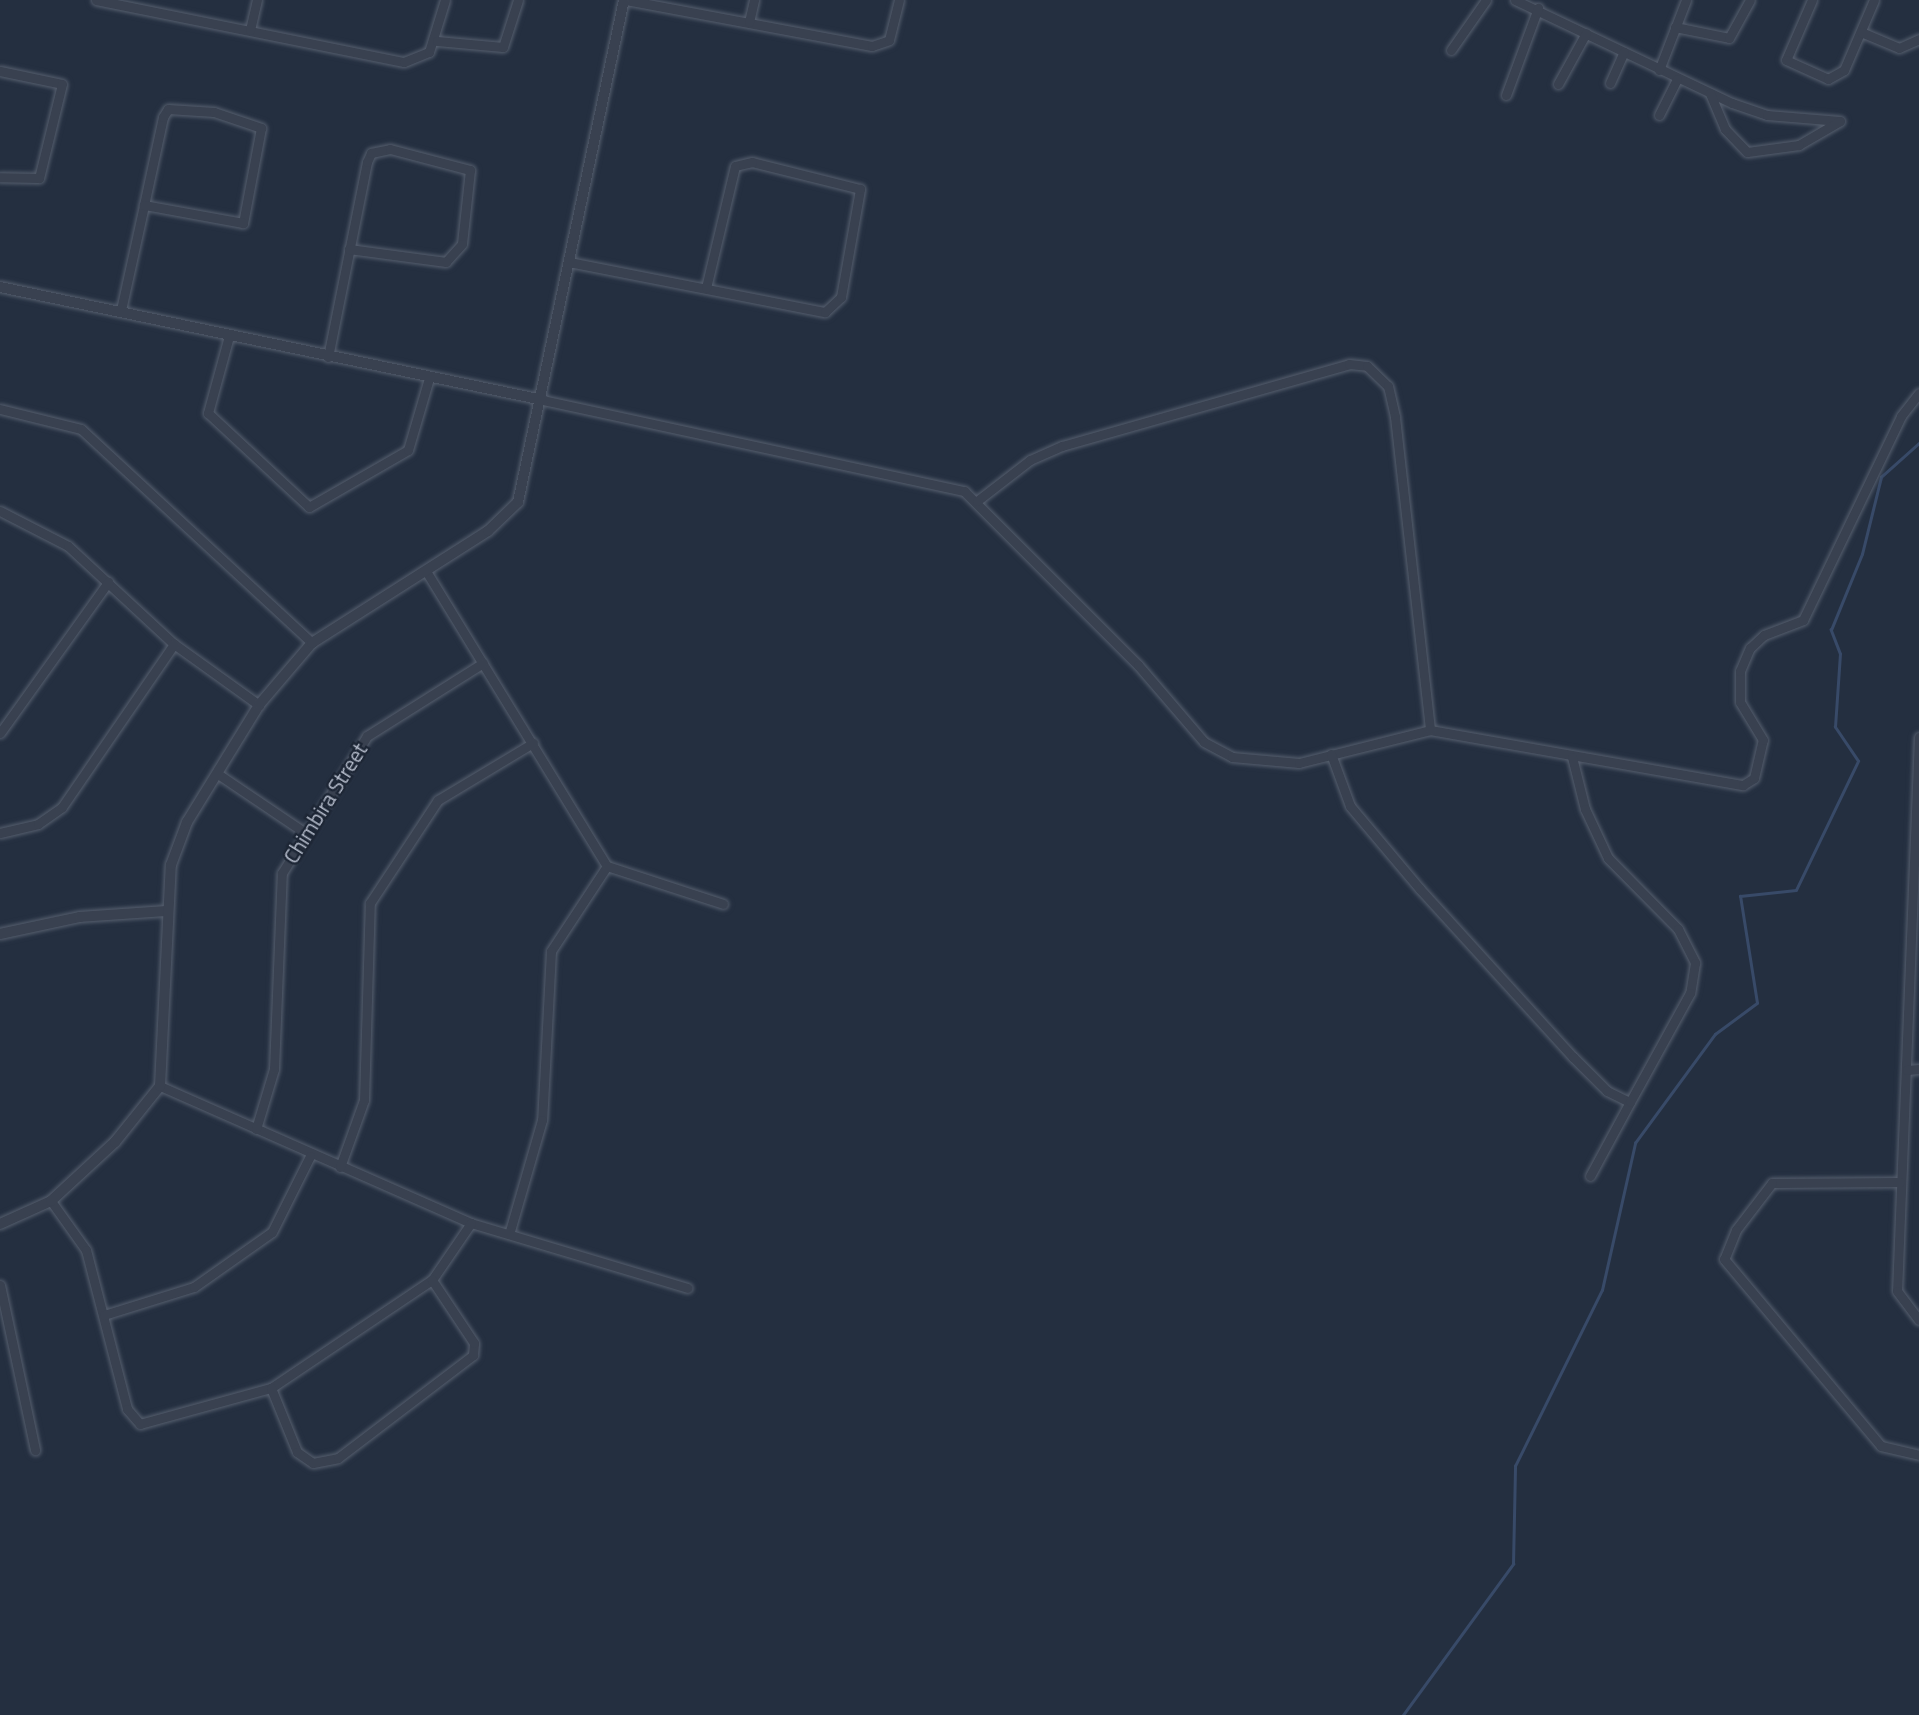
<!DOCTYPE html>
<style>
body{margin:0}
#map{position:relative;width:1919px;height:1715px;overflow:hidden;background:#242f40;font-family:"Titillium Web",sans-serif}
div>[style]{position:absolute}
.stream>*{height:2.5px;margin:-1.25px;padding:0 1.25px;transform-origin:1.25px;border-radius:1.25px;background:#384a68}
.roads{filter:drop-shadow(0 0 2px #565f6e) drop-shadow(0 0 2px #565f6e)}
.minor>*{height:9px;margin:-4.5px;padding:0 4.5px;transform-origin:4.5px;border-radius:4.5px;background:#394150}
.tertiary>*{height:10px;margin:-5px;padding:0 5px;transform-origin:5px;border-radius:5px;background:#394150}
span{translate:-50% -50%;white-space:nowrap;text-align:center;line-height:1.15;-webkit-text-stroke:5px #1d2635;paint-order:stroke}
.street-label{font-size:21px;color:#b5bccb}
</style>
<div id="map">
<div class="stream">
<i style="left:1403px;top:1715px;width:187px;rotate:-53.9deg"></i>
<i style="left:1513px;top:1564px;width:98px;rotate:-88.8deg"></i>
<i style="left:1515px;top:1466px;width:196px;rotate:-63.7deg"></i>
<i style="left:1602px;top:1290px;width:151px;rotate:-77.3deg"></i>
<i style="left:1635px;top:1143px;width:135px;rotate:-53.7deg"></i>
<i style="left:1715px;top:1034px;width:52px;rotate:-36.4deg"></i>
<i style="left:1757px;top:1003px;width:108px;rotate:-99deg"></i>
<i style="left:1740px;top:896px;width:56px;rotate:-6.1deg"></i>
<i style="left:1796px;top:890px;width:143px;rotate:-64.3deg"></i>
<i style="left:1858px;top:761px;width:41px;rotate:-124.1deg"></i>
<i style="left:1835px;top:727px;width:73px;rotate:-86.1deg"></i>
<i style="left:1840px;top:654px;width:26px;rotate:-111deg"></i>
<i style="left:1831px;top:630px;width:82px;rotate:-67.8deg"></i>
<i style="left:1862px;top:554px;width:79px;rotate:-76.1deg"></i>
<i style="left:1881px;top:477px;width:51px;rotate:-41.8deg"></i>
</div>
<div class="roads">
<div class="minor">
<i style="left:96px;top:0;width:314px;rotate:11.4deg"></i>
<i style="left:404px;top:62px;width:27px;rotate:-22deg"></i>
<i style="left:429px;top:52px;width:54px;rotate:-72.9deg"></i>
<i style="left:626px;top:0;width:250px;rotate:10.6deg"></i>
<i style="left:872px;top:46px;width:18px;rotate:-19deg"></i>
<i style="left:889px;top:40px;width:41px;rotate:-76deg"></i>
<i style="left:1515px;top:0;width:240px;rotate:25.4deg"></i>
<i style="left:1732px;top:103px;width:37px;rotate:19deg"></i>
<i style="left:1767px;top:115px;width:73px;rotate:4.7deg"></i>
<i style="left:1840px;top:121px;width:48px;rotate:149.7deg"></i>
<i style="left:1799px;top:145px;width:52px;rotate:172.3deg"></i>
<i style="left:1747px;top:152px;width:32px;rotate:-134deg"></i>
<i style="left:1725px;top:129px;width:39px;rotate:-113deg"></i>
<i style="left:1812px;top:0;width:65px;rotate:113.4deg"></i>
<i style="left:1786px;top:60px;width:46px;rotate:24.3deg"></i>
<i style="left:1828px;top:79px;width:18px;rotate:-29deg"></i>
<i style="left:1844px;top:70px;width:76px;rotate:-66.8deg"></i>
<i style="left:749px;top:22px;width:23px;rotate:-77deg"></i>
<i style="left:1675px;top:27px;width:55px;rotate:11.5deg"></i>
<i style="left:1729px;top:38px;width:43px;rotate:-61.1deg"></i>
<i style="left:250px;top:30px;width:31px;rotate:-77deg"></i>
<i style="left:1861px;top:32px;width:41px;rotate:22.8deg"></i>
<i style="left:1899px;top:48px;width:22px;rotate:-24deg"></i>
<i style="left:437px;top:41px;width:66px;rotate:5.2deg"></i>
<i style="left:503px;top:47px;width:49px;rotate:-72.3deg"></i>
<i style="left:1451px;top:50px;width:61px;rotate:-55deg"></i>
<i style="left:1659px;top:70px;width:75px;rotate:-68.9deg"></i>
<i style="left:0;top:71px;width:63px;rotate:11.8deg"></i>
<i style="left:62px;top:84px;width:97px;rotate:103.7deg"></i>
<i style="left:39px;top:178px;width:39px;rotate:-179deg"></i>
<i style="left:1610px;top:83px;width:34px;rotate:-66deg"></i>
<i style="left:1558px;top:84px;width:58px;rotate:-61.2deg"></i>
<i style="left:1506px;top:95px;width:93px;rotate:-69.8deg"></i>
<i style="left:1659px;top:115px;width:40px;rotate:-63.4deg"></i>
<i style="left:569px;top:262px;width:261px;rotate:11.1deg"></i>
<i style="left:825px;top:312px;width:22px;rotate:-43deg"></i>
<i style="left:841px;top:297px;width:110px;rotate:-80deg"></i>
<i style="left:860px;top:189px;width:111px;rotate:-166deg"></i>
<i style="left:752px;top:162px;width:17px;rotate:167deg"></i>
<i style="left:735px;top:166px;width:125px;rotate:103.4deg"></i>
<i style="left:121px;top:310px;width:107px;rotate:-77.6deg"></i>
<i style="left:144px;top:205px;width:90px;rotate:-77.8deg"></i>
<i style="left:163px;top:117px;width:9px;rotate:-58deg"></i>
<i style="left:168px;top:109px;width:46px;rotate:3.7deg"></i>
<i style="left:214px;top:112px;width:50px;rotate:18.8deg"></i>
<i style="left:261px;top:128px;width:97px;rotate:100.7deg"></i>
<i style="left:243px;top:223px;width:101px;rotate:-169.7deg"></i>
<i style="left:229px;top:336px;width:80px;rotate:105.3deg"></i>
<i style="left:208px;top:413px;width:138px;rotate:42.9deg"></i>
<i style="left:309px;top:507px;width:114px;rotate:-29.9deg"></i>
<i style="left:408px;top:450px;width:75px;rotate:-73.7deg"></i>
<i style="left:328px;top:357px;width:199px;rotate:-78.7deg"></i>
<i style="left:367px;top:162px;width:10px;rotate:-66deg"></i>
<i style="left:371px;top:153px;width:19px;rotate:-12deg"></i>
<i style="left:390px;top:149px;width:83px;rotate:14.7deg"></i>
<i style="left:470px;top:170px;width:74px;rotate:96.2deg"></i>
<i style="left:462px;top:244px;width:24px;rotate:132deg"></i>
<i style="left:446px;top:262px;width:98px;rotate:-172.4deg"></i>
<i style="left:543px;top:400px;width:431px;rotate:12.2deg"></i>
<i style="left:964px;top:491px;width:246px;rotate:45deg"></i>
<i style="left:1138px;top:665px;width:101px;rotate:49.4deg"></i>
<i style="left:1204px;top:742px;width:32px;rotate:28deg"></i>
<i style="left:1232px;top:757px;width:67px;rotate:5.1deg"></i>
<i style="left:1299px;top:763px;width:135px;rotate:-14.1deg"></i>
<i style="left:1430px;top:730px;width:318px;rotate:10deg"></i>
<i style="left:1743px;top:785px;width:13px;rotate:-32deg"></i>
<i style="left:1754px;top:778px;width:39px;rotate:-77deg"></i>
<i style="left:1763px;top:740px;width:44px;rotate:-121.2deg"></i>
<i style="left:1740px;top:702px;width:31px;rotate:-90deg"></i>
<i style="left:1740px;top:671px;width:25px;rotate:-67deg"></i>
<i style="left:1750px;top:648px;width:19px;rotate:-43deg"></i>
<i style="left:1764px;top:635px;width:42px;rotate:-21deg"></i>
<i style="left:1803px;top:620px;width:226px;rotate:-64.3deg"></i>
<i style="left:1901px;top:416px;width:29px;rotate:-52deg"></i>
<i style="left:0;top:409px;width:83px;rotate:13.9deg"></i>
<i style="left:81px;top:429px;width:315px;rotate:42.8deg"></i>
<i style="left:977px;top:501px;width:67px;rotate:-37.7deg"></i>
<i style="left:1030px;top:460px;width:35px;rotate:-24deg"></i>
<i style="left:1062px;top:446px;width:298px;rotate:-15.9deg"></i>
<i style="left:1349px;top:364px;width:18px;rotate:6deg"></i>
<i style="left:1367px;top:366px;width:29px;rotate:44deg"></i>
<i style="left:1388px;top:386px;width:32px;rotate:77deg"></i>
<i style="left:1395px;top:417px;width:315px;rotate:83.6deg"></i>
<i style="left:0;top:511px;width:76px;rotate:27.2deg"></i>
<i style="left:68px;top:546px;width:144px;rotate:42.8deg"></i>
<i style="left:174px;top:644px;width:105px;rotate:35.7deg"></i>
<i style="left:426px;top:571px;width:346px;rotate:58.5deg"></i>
<i style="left:607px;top:866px;width:102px;rotate:123.4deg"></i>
<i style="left:551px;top:951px;width:169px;rotate:93deg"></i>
<i style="left:542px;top:1120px;width:116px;rotate:106.1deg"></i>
<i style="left:0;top:733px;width:186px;rotate:-54.4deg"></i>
<i style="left:1919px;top:737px;width:554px;rotate:92.27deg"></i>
<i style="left:1897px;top:1291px;width:36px;rotate:53deg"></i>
<i style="left:1331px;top:754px;width:55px;rotate:69.9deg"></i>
<i style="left:1350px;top:806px;width:109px;rotate:49.9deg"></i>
<i style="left:1420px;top:889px;width:227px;rotate:47.7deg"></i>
<i style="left:1573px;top:1057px;width:48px;rotate:45deg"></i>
<i style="left:1607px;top:1091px;width:25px;rotate:26deg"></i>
<i style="left:1630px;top:1102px;width:84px;rotate:118.4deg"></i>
<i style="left:1572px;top:757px;width:54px;rotate:76deg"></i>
<i style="left:1585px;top:809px;width:54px;rotate:64.9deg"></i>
<i style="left:1608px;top:858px;width:100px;rotate:45.4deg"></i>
<i style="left:1678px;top:929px;width:38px;rotate:63deg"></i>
<i style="left:1695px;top:963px;width:30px;rotate:99deg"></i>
<i style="left:1690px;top:993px;width:124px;rotate:118.8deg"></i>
<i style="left:218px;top:774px;width:104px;rotate:34deg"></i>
<i style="left:0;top:833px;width:39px;rotate:-13deg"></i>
<i style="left:38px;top:824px;width:29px;rotate:-35deg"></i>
<i style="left:62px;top:807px;width:198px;rotate:-55.5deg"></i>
<i style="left:607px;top:866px;width:122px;rotate:18.1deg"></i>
<i style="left:1907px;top:1070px;width:12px;rotate:-5deg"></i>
<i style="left:160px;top:1086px;width:340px;rotate:23.8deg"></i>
<i style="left:471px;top:1223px;width:226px;rotate:16.7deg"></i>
<i style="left:256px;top:1129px;width:63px;rotate:-73.3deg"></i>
<i style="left:274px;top:1069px;width:196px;rotate:-87.7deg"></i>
<i style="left:282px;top:873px;width:161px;rotate:-58.2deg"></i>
<i style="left:367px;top:736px;width:137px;rotate:-32.2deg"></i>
<i style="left:340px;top:1167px;width:71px;rotate:-70.3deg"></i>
<i style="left:364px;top:1100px;width:197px;rotate:-88.3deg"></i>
<i style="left:370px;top:903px;width:123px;rotate:-56.6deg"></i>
<i style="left:438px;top:800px;width:111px;rotate:-31deg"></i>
<i style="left:1900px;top:1182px;width:128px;rotate:179.6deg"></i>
<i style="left:1772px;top:1183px;width:59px;rotate:127.5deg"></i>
<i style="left:1736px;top:1230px;width:31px;rotate:112deg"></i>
<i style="left:1724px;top:1259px;width:244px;rotate:50deg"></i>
<i style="left:1881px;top:1446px;width:39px;rotate:13deg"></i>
<i style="left:51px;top:1201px;width:60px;rotate:54.5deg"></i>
<i style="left:86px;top:1250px;width:164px;rotate:75.5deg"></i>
<i style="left:127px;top:1409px;width:20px;rotate:49deg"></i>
<i style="left:140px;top:1424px;width:136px;rotate:-15.4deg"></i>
<i style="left:271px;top:1388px;width:194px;rotate:-33.9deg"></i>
<i style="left:432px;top:1280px;width:69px;rotate:-55.6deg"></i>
<i style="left:0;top:1285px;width:169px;rotate:78deg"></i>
<i style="left:104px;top:1315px;width:94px;rotate:-17.3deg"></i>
<i style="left:194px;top:1287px;width:95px;rotate:-35.2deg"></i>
<i style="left:272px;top:1232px;width:85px;rotate:-63.4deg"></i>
<i style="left:271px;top:1388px;width:69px;rotate:67.9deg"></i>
<i style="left:297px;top:1452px;width:19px;rotate:35deg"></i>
<i style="left:313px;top:1463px;width:25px;rotate:-11deg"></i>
<i style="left:338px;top:1458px;width:170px;rotate:-37.3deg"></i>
<i style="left:473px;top:1355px;width:12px;rotate:-85deg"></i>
<i style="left:474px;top:1343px;width:76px;rotate:-123.7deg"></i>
</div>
<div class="tertiary">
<i style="left:0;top:287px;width:555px;rotate:11.76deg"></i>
<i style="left:0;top:934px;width:82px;rotate:-12deg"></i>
<i style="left:80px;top:917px;width:85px;rotate:-4deg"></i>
<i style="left:0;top:1224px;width:56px;rotate:-24.3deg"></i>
<i style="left:51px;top:1201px;width:87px;rotate:-42.7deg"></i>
<i style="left:115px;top:1142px;width:72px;rotate:-51.2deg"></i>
<i style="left:160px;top:1086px;width:221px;rotate:-87.2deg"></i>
<i style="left:171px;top:865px;width:46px;rotate:-69.6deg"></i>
<i style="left:187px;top:822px;width:137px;rotate:-58.4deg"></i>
<i style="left:259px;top:705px;width:82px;rotate:-49.5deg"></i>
<i style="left:312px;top:643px;width:209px;rotate:-32.5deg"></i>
<i style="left:488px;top:531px;width:42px;rotate:-44deg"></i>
<i style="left:518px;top:502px;width:513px;rotate:-78.08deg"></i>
</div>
</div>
<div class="street-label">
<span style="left:325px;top:803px;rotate:-58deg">Chimbira Street</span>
</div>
</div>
